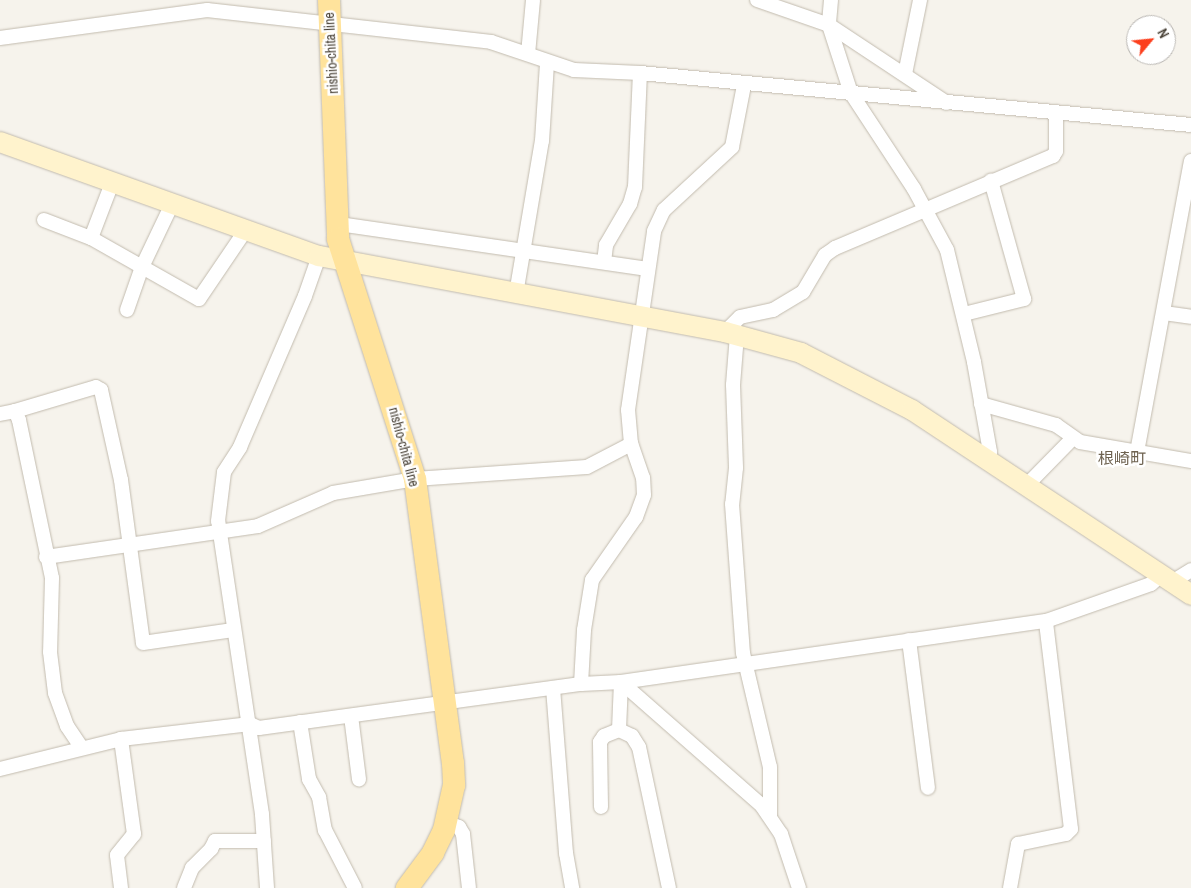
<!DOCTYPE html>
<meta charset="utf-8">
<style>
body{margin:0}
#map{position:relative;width:1191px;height:888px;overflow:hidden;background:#f6f3ec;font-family:"Archivo Narrow","Noto Sans JP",sans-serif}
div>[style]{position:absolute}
.roads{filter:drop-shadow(0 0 1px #c2bbae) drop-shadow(0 0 1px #c2bbae)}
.street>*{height:14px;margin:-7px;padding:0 7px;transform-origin:7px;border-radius:7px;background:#fff}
.secondary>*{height:20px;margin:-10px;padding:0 10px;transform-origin:10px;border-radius:10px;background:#fff3cd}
.primary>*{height:22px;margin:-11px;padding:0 11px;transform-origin:11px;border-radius:11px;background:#ffe39c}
span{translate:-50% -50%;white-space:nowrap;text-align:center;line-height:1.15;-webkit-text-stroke:5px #fff;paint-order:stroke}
.street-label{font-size:14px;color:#4b4439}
.quarter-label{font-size:16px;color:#6e6250}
.north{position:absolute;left:1126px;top:15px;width:50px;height:50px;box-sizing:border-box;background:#fff;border:1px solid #b7b4b0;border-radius:50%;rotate:62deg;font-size:14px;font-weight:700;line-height:20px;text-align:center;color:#4b4439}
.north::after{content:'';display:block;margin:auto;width:18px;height:22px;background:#fc3f1d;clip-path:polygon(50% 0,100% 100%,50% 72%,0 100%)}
</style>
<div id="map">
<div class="roads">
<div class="street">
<i style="left:757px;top:0;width:76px;rotate:19.1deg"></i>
<i style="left:829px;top:25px;width:141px;rotate:33.5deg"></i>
<i style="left:831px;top:0;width:25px;rotate:95deg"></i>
<i style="left:829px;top:25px;width:71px;rotate:72.1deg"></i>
<i style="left:851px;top:93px;width:115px;rotate:56.7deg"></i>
<i style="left:914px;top:189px;width:69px;rotate:61.6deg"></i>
<i style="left:947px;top:250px;width:115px;rotate:76.4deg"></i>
<i style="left:974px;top:362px;width:91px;rotate:79.9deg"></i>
<i style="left:990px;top:452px;width:9px;rotate:103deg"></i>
<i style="left:0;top:38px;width:209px;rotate:-7.7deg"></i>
<i style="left:207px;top:10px;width:286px;rotate:6.4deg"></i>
<i style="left:491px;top:42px;width:88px;rotate:18.6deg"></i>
<i style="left:574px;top:70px;width:66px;rotate:2.6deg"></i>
<i style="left:640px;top:73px;width:553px;rotate:5.39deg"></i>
<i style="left:528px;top:54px;width:54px;rotate:-84.7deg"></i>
<i style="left:905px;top:74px;width:76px;rotate:-78.5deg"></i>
<i style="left:44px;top:220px;width:50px;rotate:21deg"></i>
<i style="left:91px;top:238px;width:124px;rotate:29.5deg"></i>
<i style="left:199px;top:299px;width:82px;rotate:-55.9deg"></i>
<i style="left:339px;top:224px;width:312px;rotate:8.3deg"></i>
<i style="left:91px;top:238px;width:59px;rotate:-69.1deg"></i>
<i style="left:604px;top:262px;width:17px;rotate:-83deg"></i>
<i style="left:606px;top:245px;width:48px;rotate:-59.7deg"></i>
<i style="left:630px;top:204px;width:18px;rotate:-74deg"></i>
<i style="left:635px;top:187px;width:114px;rotate:-87.5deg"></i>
<i style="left:516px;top:294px;width:155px;rotate:-80.4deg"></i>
<i style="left:542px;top:141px;width:78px;rotate:-86.3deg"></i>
<i style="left:127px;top:310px;width:46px;rotate:-70.8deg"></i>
<i style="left:142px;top:267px;width:70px;rotate:-64.5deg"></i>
<i style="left:1164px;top:313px;width:27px;rotate:8deg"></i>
<i style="left:964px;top:314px;width:62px;rotate:-14deg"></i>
<i style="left:1024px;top:299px;width:123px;rotate:-105.6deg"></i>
<i style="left:725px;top:332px;width:21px;rotate:-45deg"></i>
<i style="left:740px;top:317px;width:34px;rotate:-12deg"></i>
<i style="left:773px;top:310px;width:35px;rotate:-31deg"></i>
<i style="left:803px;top:292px;width:43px;rotate:-59.3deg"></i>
<i style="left:825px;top:255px;width:12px;rotate:-35deg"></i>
<i style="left:835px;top:248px;width:237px;rotate:-22.9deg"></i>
<i style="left:1053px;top:156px;width:6px;rotate:-59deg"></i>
<i style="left:1056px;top:151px;width:38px;rotate:-90deg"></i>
<i style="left:737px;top:335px;width:50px;rotate:94.6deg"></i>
<i style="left:733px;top:385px;width:83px;rotate:87.9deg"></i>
<i style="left:736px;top:468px;width:36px;rotate:96deg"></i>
<i style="left:732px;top:504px;width:149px;rotate:85.8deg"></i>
<i style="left:743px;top:653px;width:117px;rotate:76.7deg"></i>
<i style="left:770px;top:767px;width:48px;rotate:90deg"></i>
<i style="left:981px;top:404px;width:78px;rotate:15.6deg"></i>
<i style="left:1056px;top:425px;width:29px;rotate:35deg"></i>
<i style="left:1080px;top:442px;width:113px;rotate:9.7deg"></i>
<i style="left:15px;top:411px;width:84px;rotate:-16.5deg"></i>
<i style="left:96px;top:387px;width:6px;rotate:31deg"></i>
<i style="left:101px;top:390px;width:92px;rotate:77.5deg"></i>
<i style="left:121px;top:480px;width:164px;rotate:82.3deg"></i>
<i style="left:143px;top:643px;width:91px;rotate:-8.2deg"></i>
<i style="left:0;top:414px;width:15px;rotate:-11deg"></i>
<i style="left:15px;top:411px;width:10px;rotate:66deg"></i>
<i style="left:19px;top:420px;width:161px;rotate:78.2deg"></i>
<i style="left:52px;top:578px;width:74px;rotate:91.5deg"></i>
<i style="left:50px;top:652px;width:41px;rotate:83deg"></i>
<i style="left:55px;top:693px;width:35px;rotate:70deg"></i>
<i style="left:67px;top:726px;width:25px;rotate:56deg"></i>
<i style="left:1137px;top:452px;width:296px;rotate:-79.5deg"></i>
<i style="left:1026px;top:486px;width:67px;rotate:-45.6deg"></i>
<i style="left:46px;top:557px;width:214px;rotate:-8.3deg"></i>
<i style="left:258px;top:526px;width:82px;rotate:-23.7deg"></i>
<i style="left:333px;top:493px;width:83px;rotate:-9.7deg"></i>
<i style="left:415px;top:479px;width:172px;rotate:-4deg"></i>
<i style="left:587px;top:467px;width:50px;rotate:-27.6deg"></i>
<i style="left:1172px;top:582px;width:22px;rotate:-32deg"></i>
<i style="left:909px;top:640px;width:149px;rotate:82.7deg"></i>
<i style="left:621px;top:682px;width:188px;rotate:41.3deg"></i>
<i style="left:762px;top:806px;width:34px;rotate:56deg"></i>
<i style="left:781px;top:834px;width:57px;rotate:71.6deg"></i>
<i style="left:621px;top:682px;width:48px;rotate:92.4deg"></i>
<i style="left:619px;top:730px;width:14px;rotate:25deg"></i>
<i style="left:632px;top:736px;width:13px;rotate:58deg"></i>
<i style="left:639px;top:747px;width:144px;rotate:78deg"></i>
<i style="left:581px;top:684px;width:54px;rotate:-86.8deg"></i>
<i style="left:584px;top:630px;width:51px;rotate:-80.9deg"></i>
<i style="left:592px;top:580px;width:77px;rotate:-55.1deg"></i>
<i style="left:636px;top:517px;width:23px;rotate:-70deg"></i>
<i style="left:644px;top:495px;width:17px;rotate:-93deg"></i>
<i style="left:643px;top:478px;width:36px;rotate:-109deg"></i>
<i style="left:631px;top:444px;width:34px;rotate:-95deg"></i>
<i style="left:628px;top:410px;width:181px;rotate:-81.7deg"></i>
<i style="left:654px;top:231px;width:23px;rotate:-65deg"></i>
<i style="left:664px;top:210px;width:93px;rotate:-42.8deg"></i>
<i style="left:732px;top:147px;width:63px;rotate:-79deg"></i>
<i style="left:553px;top:688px;width:166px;rotate:85.5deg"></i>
<i style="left:566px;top:853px;width:36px;rotate:80deg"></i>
<i style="left:351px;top:716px;width:64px;rotate:82.8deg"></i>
<i style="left:300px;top:722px;width:58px;rotate:81deg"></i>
<i style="left:309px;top:779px;width:21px;rotate:61deg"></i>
<i style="left:319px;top:797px;width:34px;rotate:80deg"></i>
<i style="left:325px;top:830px;width:65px;rotate:62.7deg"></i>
<i style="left:0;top:769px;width:125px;rotate:-13.9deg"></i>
<i style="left:121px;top:739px;width:130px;rotate:-6.6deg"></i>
<i style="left:250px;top:724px;width:10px;rotate:24deg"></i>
<i style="left:259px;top:728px;width:325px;rotate:-7.8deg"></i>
<i style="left:581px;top:684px;width:40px;rotate:-2.9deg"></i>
<i style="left:621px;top:682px;width:429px;rotate:-8.2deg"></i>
<i style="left:1046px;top:621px;width:111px;rotate:-19.4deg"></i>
<i style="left:1151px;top:584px;width:13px;rotate:-42deg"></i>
<i style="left:601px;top:807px;width:65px;rotate:-90.9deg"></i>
<i style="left:600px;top:742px;width:7px;rotate:-56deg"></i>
<i style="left:604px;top:736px;width:16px;rotate:-22deg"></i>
<i style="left:447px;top:822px;width:13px;rotate:23deg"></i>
<i style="left:459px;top:827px;width:8px;rotate:60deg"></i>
<i style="left:463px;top:834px;width:54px;rotate:83.7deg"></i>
<i style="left:121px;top:888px;width:33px;rotate:-97deg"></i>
<i style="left:117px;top:855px;width:27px;rotate:-51deg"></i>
<i style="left:134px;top:834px;width:96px;rotate:-97.8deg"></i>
<i style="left:184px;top:888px;width:22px;rotate:-68deg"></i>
<i style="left:192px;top:868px;width:27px;rotate:-45deg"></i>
<i style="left:211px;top:849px;width:9px;rotate:-63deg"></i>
<i style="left:215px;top:841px;width:49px"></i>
<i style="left:267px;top:888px;width:74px;rotate:-93.9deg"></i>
<i style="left:262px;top:814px;width:296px;rotate:-98.5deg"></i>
<i style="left:218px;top:521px;width:49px;rotate:-83deg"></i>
<i style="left:224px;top:472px;width:30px;rotate:-57deg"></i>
<i style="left:240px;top:447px;width:164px;rotate:-66.7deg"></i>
<i style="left:305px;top:296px;width:42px;rotate:-70.7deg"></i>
<i style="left:1010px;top:888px;width:45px;rotate:-79.7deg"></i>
<i style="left:1018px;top:844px;width:49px;rotate:-11.8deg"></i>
<i style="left:1066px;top:834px;width:7px;rotate:-45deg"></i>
<i style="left:1071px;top:829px;width:209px;rotate:-96.9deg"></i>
</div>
<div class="secondary">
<i style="left:0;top:142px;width:339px;rotate:19.7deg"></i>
<i style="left:319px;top:256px;width:413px;rotate:10.6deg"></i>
<i style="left:725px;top:332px;width:79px;rotate:15.4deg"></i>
<i style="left:801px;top:353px;width:125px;rotate:27.2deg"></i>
<i style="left:912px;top:410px;width:335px;rotate:33.5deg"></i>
</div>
<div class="primary">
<i style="left:329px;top:0;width:239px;rotate:87.8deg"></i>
<i style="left:338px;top:239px;width:252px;rotate:72.2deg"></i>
<i style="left:415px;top:479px;width:287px;rotate:82.4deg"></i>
<i style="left:453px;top:763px;width:22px;rotate:87deg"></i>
<i style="left:454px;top:785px;width:46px;rotate:102.5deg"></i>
<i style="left:444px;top:830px;width:25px;rotate:116deg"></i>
<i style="left:433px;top:853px;width:44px;rotate:126.6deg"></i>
</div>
</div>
<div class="street-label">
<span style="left:331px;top:53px;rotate:-93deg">nishio-chita line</span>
<span style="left:404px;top:447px;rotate:75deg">nishio-chita line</span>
</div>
<div class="quarter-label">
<span style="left:1122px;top:458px">根崎町</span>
</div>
<div class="north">N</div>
</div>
